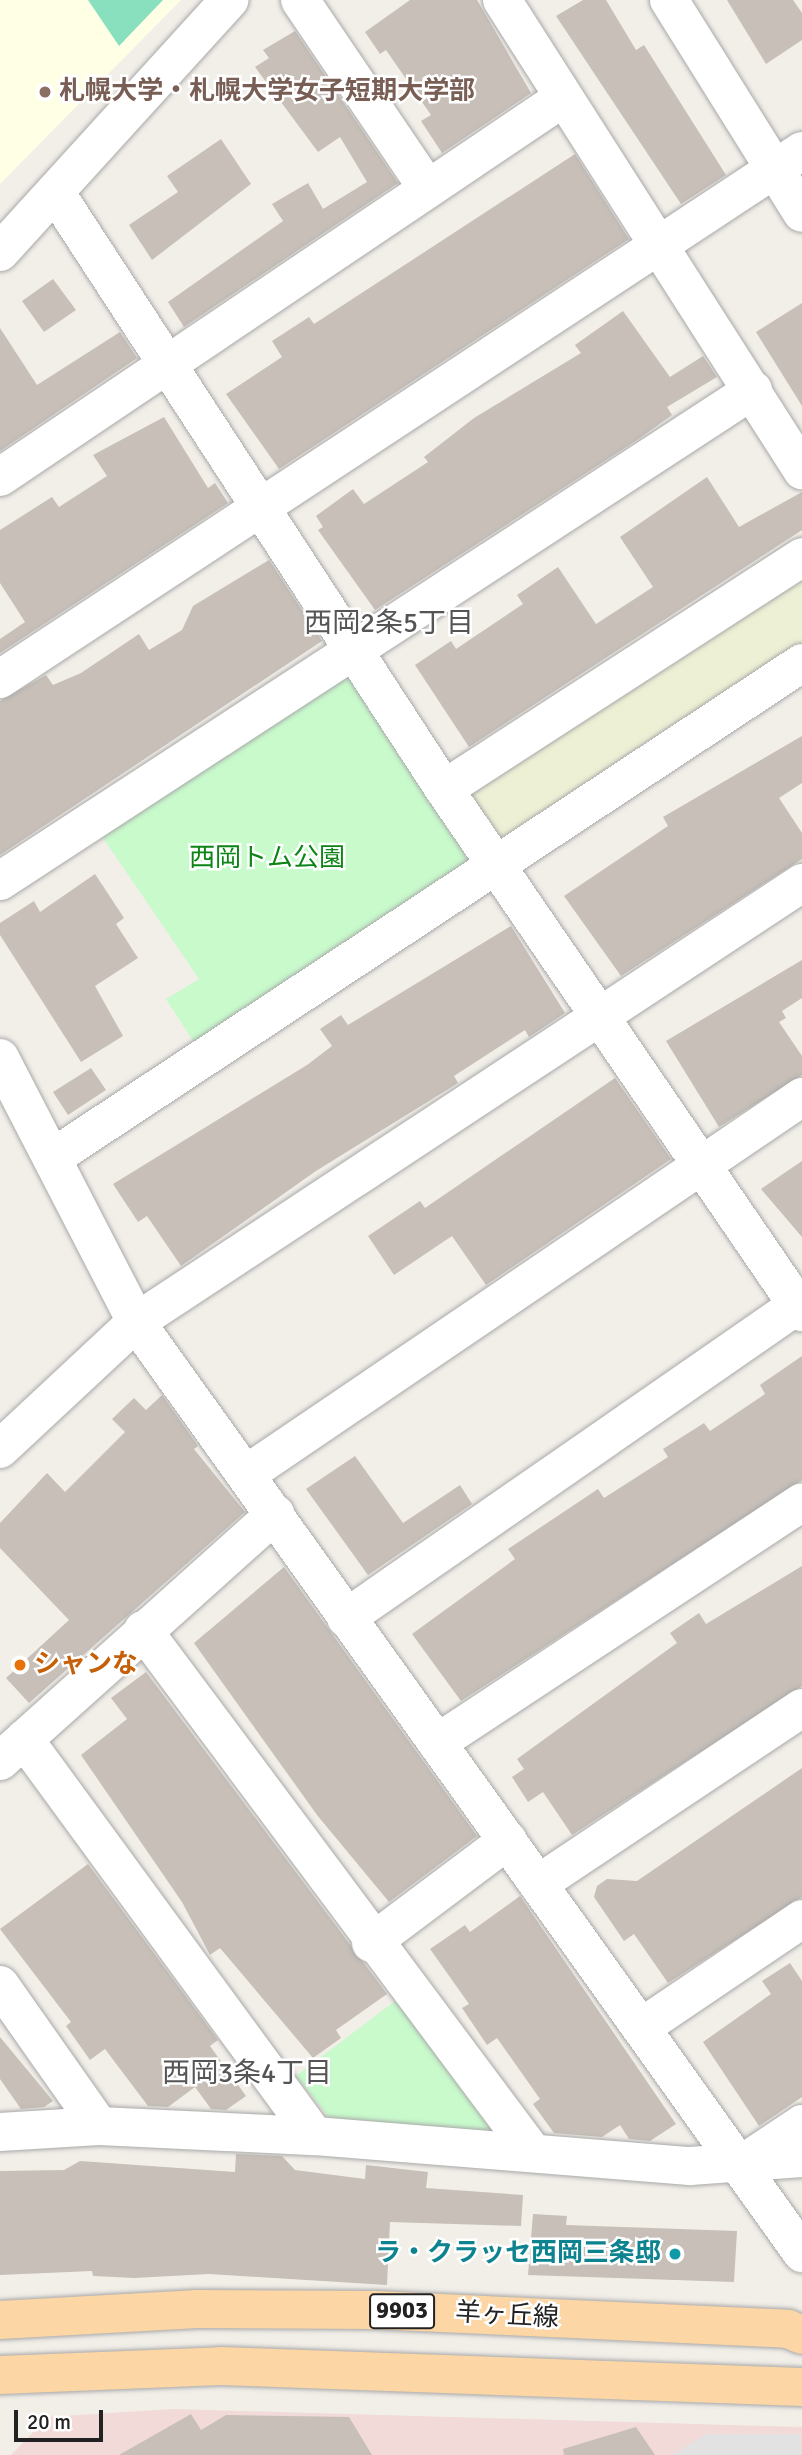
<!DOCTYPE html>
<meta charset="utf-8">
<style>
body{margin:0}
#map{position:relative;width:802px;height:2455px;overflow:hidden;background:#f2efe9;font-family:Signika,"Noto Sans JP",sans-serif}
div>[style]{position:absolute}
.commercial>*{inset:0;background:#f2dad9}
.education>*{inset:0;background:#ffffe5}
.farmland>*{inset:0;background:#eef0d5}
.park>*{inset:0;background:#c8facc}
.pitch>*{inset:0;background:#88e0be}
.parking>*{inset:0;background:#e2e2e2}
.building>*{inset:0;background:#c7bfb8}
.roads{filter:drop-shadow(0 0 2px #a9a9a9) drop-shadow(0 0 2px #a9a9a9)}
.minor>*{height:38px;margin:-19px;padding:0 19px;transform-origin:19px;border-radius:19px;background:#fff}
.major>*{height:38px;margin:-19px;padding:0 19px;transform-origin:19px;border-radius:19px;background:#fcd6a4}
.dots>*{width:19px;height:19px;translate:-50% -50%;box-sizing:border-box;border:4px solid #fff;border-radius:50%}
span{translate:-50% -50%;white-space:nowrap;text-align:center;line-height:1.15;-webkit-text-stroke:5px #fff;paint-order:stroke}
.shield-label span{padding:2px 5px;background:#fff;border:2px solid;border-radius:5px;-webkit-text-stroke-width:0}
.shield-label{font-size:24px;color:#222;font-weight:700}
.education-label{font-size:26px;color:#785e54;font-weight:700}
.left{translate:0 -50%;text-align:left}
.park-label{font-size:26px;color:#0c8416}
.food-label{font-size:26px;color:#c56008;font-weight:700}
.culture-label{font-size:26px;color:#0d838f;font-weight:700}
.right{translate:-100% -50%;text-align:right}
.street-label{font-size:26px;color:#222}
.neighbourhood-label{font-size:28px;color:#555}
.scale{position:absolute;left:14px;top:2410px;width:89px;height:32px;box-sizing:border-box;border:4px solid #222;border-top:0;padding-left:9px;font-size:21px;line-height:24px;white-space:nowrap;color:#222;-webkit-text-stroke:5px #fff;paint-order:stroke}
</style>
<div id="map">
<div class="commercial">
<i style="clip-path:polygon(173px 2409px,802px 2427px,802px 2455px,11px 2455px,48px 2417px)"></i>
</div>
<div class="education">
<i style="clip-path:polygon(0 0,181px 0,0 184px)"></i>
</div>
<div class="farmland">
<i style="clip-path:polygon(802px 578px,802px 645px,499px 851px,465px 798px)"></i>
</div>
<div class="park">
<i style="clip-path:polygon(350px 664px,480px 860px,197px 1047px,166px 999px,199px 979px,97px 829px)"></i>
<i style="clip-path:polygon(395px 2001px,401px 2004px,511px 2140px,339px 2130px,296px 2076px)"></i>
</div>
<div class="pitch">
<i style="clip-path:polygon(88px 0,163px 0,119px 46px)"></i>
</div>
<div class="parking">
<i style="clip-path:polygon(707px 2434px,800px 2434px,802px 2455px,672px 2455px)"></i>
</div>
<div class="building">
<i style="clip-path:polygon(410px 0,477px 0,531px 93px,442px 153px,421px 121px,431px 115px,386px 50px,380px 54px,365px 32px)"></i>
<i style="clip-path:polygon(583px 0,606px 0,636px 50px,644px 45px,726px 175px,681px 204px,556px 16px)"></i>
<i style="clip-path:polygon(727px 0,793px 0,802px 13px,802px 40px,766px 64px)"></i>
<i style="clip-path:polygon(295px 31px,398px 183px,184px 327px,168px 302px,283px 221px,272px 204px,308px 183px,323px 209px,367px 182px,340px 137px,318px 152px,255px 67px,269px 58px,263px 50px)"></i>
<i style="clip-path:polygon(221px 139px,251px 184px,152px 260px,129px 225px,178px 192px,167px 176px)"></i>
<i style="clip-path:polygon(575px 154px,629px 239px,279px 469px,226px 394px,282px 357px,272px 341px,309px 317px,314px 324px)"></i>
<i style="clip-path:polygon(53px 279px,76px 310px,44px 332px,22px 301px)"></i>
<i style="clip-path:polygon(802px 303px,802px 406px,756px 332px)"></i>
<i style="clip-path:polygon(623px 311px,670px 377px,703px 356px,717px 377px,667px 407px,672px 415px,637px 440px,375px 610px,318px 530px,323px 527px,316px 516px,353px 489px,364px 504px,428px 462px,424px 457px,474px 418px,581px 353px,575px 345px)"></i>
<i style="clip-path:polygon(0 328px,37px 385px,120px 332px,137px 358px,0 451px)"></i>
<i style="clip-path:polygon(164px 417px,208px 488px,215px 483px,228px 503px,0 653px,0 639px,25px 622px,0 583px,0 530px,52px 497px,59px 507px,107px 476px,93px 455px)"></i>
<i style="clip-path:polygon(707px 477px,739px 527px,802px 492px,802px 530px,469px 747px,415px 665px,451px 641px,456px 649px,523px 604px,517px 595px,558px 567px,596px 624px,653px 587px,620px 537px)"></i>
<i style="clip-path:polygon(269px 560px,322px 641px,0 855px,0 701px,46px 675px,53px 685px,81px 673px,139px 634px,149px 650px,182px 630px,193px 606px)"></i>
<i style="clip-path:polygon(802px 736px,802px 783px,779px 798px,802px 833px,802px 859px,621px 976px,564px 896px,668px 826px,663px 817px)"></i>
<i style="clip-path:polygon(95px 874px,124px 918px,116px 924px,138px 958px,95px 986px,123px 1036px,81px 1062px,0 935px,0 923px,34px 901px,40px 912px)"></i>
<i style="clip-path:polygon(511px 926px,565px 1013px,529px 1037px,525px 1030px,454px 1076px,458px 1083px,316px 1171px,181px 1266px,147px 1216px,138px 1222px,113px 1184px,307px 1065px,332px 1046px,320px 1029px,341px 1015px,348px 1025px)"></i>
<i style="clip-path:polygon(802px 960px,802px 998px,782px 1011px,786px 1018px,779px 1022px,802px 1056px,802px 1075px,719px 1127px,666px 1041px)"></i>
<i style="clip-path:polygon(91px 1068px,106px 1090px,68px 1115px,53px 1092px)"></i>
<i style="clip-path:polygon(615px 1078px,671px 1159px,486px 1285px,452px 1236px,394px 1275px,368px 1236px,420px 1201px,425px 1208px)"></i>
<i style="clip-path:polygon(802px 1161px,802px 1237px,761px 1189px)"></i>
<i style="clip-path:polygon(802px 1356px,802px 1480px,461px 1701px,412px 1634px,515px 1559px,508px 1549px,598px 1489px,604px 1498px,668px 1457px,663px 1449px,704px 1423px,710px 1431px,765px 1394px,760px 1385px)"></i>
<i style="clip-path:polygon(162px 1395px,198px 1446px,194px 1449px,245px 1512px,29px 1703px,6px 1678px,69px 1620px,0 1548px,0 1523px,47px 1473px,65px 1492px,125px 1432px,112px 1419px,134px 1398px,146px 1410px)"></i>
<i style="clip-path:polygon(355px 1456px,403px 1523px,460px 1485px,472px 1504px,368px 1575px,306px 1489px)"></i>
<i style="clip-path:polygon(802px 1566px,802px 1686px,572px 1835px,543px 1792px,528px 1802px,512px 1777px,524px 1769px,517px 1759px,677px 1643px,670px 1633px,699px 1613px,706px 1624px)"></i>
<i style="clip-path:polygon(284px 1567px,477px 1836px,389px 1902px,317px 1815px,194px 1643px)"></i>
<i style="clip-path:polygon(146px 1672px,387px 1994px,336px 2030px,341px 2038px,313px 2058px,220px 1948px,210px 1955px,182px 1902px,81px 1755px,127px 1719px,111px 1698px)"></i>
<i style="clip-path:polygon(802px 1768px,802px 1897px,668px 1983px,634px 1934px,624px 1941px,594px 1897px,597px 1886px,607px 1879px,637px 1881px)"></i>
<i style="clip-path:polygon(88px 1864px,218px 2040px,210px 2046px,246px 2096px,226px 2110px,211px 2109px,195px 2087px,168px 2107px,148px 2106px,105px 2049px,90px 2060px,66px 2026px,71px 2022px,0 1929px)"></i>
<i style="clip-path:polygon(520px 1896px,676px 2124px,650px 2141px,629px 2139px,620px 2125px,602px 2137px,554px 2133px,533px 2104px,540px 2099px,497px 2038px,487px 2045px,462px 2008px,469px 2004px,430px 1949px,465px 1925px,470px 1932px)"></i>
<i style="clip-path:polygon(790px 1963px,802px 1981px,802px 2097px,759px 2126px,703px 2042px,771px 1994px,762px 1981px)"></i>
<i style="clip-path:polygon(0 2037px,53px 2101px,44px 2107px,21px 2109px,0 2079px)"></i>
<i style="clip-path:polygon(236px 2154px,282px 2156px,295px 2170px,365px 2179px,366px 2165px,428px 2172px,426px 2188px,523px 2195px,521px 2226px,390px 2222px,387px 2285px,209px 2274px,134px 2278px,93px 2276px,92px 2271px,0 2275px,0 2171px,64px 2170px,80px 2161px,235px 2172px)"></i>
<i style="clip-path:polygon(533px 2214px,567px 2216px,566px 2225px,737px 2231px,734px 2282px,528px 2275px)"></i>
<i style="clip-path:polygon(191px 2414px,201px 2430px,226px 2415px,349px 2417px,372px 2455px,119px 2455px)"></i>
<i style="clip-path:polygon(636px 2427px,655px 2455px,564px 2455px,563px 2449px)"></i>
</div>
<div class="roads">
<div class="minor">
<i style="left:300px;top:0;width:225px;rotate:55.9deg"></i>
<i style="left:502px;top:0;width:558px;rotate:57.45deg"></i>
<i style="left:669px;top:0;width:251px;rotate:58deg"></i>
<i style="left:57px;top:195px;width:709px;rotate:56.92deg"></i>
<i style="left:444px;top:789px;width:634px;rotate:55.61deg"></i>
<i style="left:0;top:252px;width:341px;rotate:-47.7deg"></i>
<i style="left:0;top:477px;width:679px;rotate:-33.95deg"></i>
<i style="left:0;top:679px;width:960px;rotate:-33.36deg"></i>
<i style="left:444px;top:789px;width:427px;rotate:-32.9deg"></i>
<i style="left:0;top:881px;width:899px;rotate:-33.11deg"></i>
<i style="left:0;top:1058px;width:297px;rotate:62.7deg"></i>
<i style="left:136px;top:1322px;width:1145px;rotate:54.42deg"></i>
<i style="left:55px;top:1156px;width:895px;rotate:-33.42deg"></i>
<i style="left:0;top:1449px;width:186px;rotate:-43deg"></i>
<i style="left:136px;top:1322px;width:798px;rotate:-33.39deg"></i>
<i style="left:248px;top:1473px;width:670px;rotate:-34.16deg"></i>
<i style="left:346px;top:1618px;width:555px;rotate:-34.72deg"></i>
<i style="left:143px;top:1630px;width:652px;rotate:53.29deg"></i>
<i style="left:24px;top:1739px;width:492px;rotate:53.8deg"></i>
<i style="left:437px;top:1743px;width:437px;rotate:-33.4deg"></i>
<i style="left:0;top:1761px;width:370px;rotate:-41.9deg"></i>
<i style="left:538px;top:1884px;width:317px;rotate:-33.7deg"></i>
<i style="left:371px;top:1943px;width:171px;rotate:-36.9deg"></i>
<i style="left:0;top:1985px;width:172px;rotate:54.9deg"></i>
<i style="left:642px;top:2027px;width:193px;rotate:-34deg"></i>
<i style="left:0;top:2132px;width:99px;rotate:-3.5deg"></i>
<i style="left:99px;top:2126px;width:216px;rotate:2.7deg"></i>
<i style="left:315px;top:2136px;width:376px;rotate:4.6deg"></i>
<i style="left:690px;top:2166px;width:112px;rotate:-4.1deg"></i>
<i style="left:748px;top:2160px;width:65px;rotate:-33.7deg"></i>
</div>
<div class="major">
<i style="left:0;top:2320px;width:198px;rotate:-3.2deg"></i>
<i style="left:198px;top:2309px;width:176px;rotate:0.3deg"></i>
<i style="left:374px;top:2310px;width:414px;rotate:2.6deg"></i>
<i style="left:788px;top:2329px;width:15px;rotate:23deg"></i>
<i style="left:0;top:2375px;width:221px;rotate:-2.3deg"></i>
<i style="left:221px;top:2366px;width:581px;rotate:2.07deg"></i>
</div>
</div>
<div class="dots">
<i style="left:45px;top:92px;background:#8d6e63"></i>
<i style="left:20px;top:1665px;background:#e8710a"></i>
<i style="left:675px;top:2254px;background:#0f9aa8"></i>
</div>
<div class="shield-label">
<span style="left:402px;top:2311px">9903</span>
</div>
<div class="education-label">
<span class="left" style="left:59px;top:92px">札幌大学・札幌大学女子短期大学部</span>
</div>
<div class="park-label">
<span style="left:267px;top:859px">西岡トム公園</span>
</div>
<div class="food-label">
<span class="left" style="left:34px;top:1665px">シャンな</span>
</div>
<div class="culture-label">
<span class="right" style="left:661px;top:2254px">ラ・クラッセ西岡三条邸</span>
</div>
<div class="street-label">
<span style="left:507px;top:2316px;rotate:3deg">羊ヶ丘線</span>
</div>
<div class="neighbourhood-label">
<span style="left:389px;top:623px">西岡2条5丁目</span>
<span style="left:247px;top:2073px">西岡3条4丁目</span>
</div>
<div class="scale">20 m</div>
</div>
